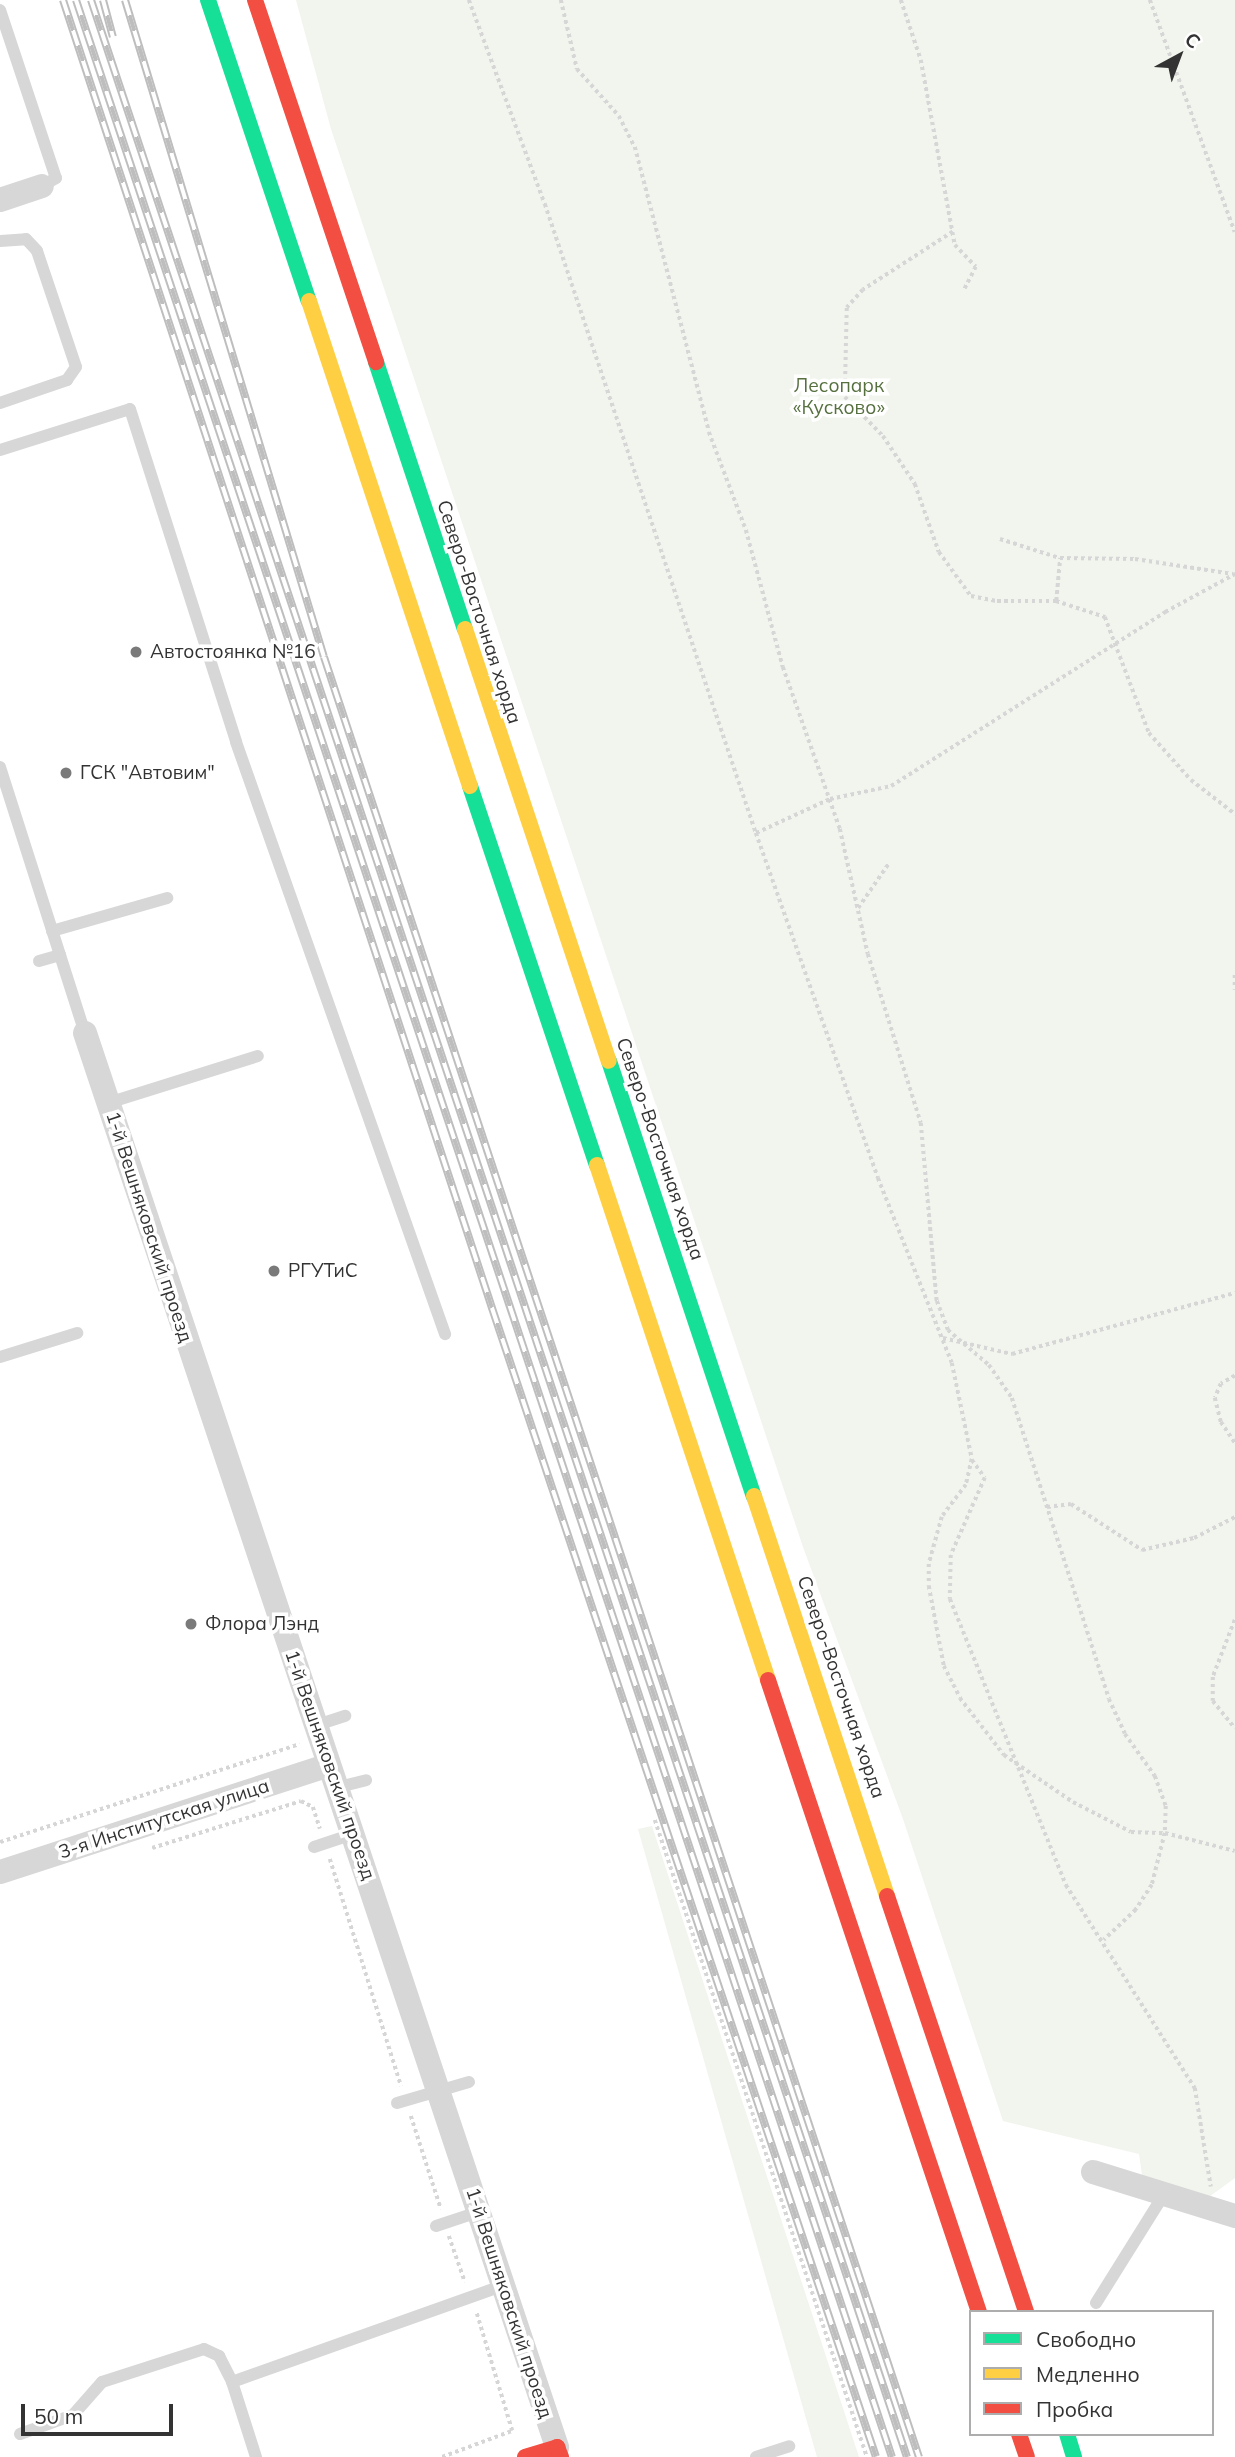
<!DOCTYPE html>
<meta charset="utf-8">
<style>
body{margin:0}
#map{position:relative;width:1235px;height:2457px;overflow:hidden;background:#fff;font-family:Mulish,sans-serif}
div>[style]{position:absolute}
.green>*{inset:0;background:#f1f5ed}
.path>*{height:3.5px;margin-top:-1.75px;transform-origin:0;background:repeating-linear-gradient(90deg,#d6d6d6 0 3.5px,transparent 0 7px)}
.lane>*{height:12px;margin:-6px;padding:0 6px;transform-origin:6px;border-radius:6px;background:#d7d7d7}
.street>*{height:24px;margin:-12px;padding:0 12px;transform-origin:12px;border-radius:12px;background:#d7d7d7}
.fast>*{height:16px;margin:-8px;padding:0 8px;transform-origin:8px;border-radius:8px;background:#16e098}
.slow>*{height:16px;margin:-8px;padding:0 8px;transform-origin:8px;border-radius:8px;background:#ffcf43}
.jam>*{height:16px;margin:-8px;padding:0 8px;transform-origin:8px;border-radius:8px;background:#f24e42}
.rail>*{height:8px;margin-top:-4px;transform-origin:0;background:repeating-linear-gradient(90deg,#fff 0 16px,#bebebe 0 32px);box-sizing:border-box;border-block:2px solid #bebebe}
.dots>*{width:19px;height:19px;translate:-50% -50%;box-sizing:border-box;border:4px solid #fff;border-radius:50%}
span{translate:-50% -50%;white-space:nowrap;text-align:center;line-height:1.15;-webkit-text-stroke:7px #fff;paint-order:stroke}
.park-label{font-size:19px;color:#56703f}
.street-label{font-size:19px;color:#333}
.poi-label{font-size:19px;color:#333}
.left{translate:0 -50%;text-align:left}
.legend{position:absolute;left:969px;top:2310px;width:245px;height:126px;box-sizing:border-box;background:#fff;border:2px solid #adadad;margin:0;padding:9px 12px;list-style:none;font-size:21px;color:#333}
.legend li{display:flex;align-items:center;gap:14px;height:35px}
.legend b{width:35px;border:2px solid #adadad}
.north{position:absolute;left:1144px;top:21px;width:70px;height:70px;-webkit-text-stroke:5px #fff;paint-order:stroke;rotate:41deg;font-size:19px;font-weight:700;line-height:28px;text-align:center;color:#333}
.north::after{content:'';display:block;margin:auto;width:24px;height:32px;background:#333;clip-path:polygon(50% 0,100% 100%,50% 72%,0 100%)}
.scale{position:absolute;left:21px;top:2404px;width:152px;height:32px;box-sizing:border-box;border:4px solid #333;border-top:0;padding-left:9px;font-size:21px;line-height:24px;white-space:nowrap;color:#333;-webkit-text-stroke:5px #fff;paint-order:stroke}
</style>
<div id="map">
<div class="green">
<i style="clip-path:polygon(296px 0,1235px 0,1235px 2178px,1206px 2199px,1142px 2175px,1139px 2154px,1003px 2121px,903px 1819px,803px 1547px,331px 129px)"></i>
<i style="clip-path:polygon(652px 1826px,859px 2457px,817px 2457px,638px 1829px)"></i>
</div>
<div class="path">
<i style="left:469px;top:0;width:218px;rotate:69.6deg"></i>
<i style="left:545px;top:204px;width:663px;rotate:71.46deg"></i>
<i style="left:756px;top:833px;width:366px;rotate:70.5deg"></i>
<i style="left:878px;top:1178px;width:199px;rotate:68.2deg"></i>
<i style="left:952px;top:1363px;width:98px;rotate:78.2deg"></i>
<i style="left:972px;top:1459px;width:27px;rotate:103deg"></i>
<i style="left:966px;top:1485px;width:40px;rotate:127deg"></i>
<i style="left:942px;top:1517px;width:49px;rotate:105.5deg"></i>
<i style="left:929px;top:1564px;width:22px;rotate:90deg"></i>
<i style="left:929px;top:1586px;width:81px;rotate:79.4deg"></i>
<i style="left:944px;top:1666px;width:36px;rotate:63deg"></i>
<i style="left:960px;top:1698px;width:72px;rotate:52.3deg"></i>
<i style="left:1004px;top:1755px;width:83px;rotate:34.3deg"></i>
<i style="left:1073px;top:1802px;width:65px;rotate:27.3deg"></i>
<i style="left:1131px;top:1832px;width:34px;rotate:2deg"></i>
<i style="left:1165px;top:1833px;width:72px;rotate:14.4deg"></i>
<i style="left:561px;top:0;width:71px;rotate:76.9deg"></i>
<i style="left:577px;top:69px;width:63px;rotate:48.2deg"></i>
<i style="left:619px;top:116px;width:35px;rotate:63deg"></i>
<i style="left:635px;top:147px;width:294px;rotate:75.4deg"></i>
<i style="left:709px;top:432px;width:105px;rotate:69.3deg"></i>
<i style="left:746px;top:530px;width:142px;rotate:74.9deg"></i>
<i style="left:783px;top:667px;width:172px;rotate:70.6deg"></i>
<i style="left:840px;top:829px;width:128px;rotate:77.4deg"></i>
<i style="left:868px;top:954px;width:177px;rotate:72.6deg"></i>
<i style="left:921px;top:1123px;width:179px;rotate:84.9deg"></i>
<i style="left:937px;top:1301px;width:31px;rotate:69deg"></i>
<i style="left:948px;top:1330px;width:54px;rotate:40.5deg"></i>
<i style="left:989px;top:1365px;width:40px;rotate:55.1deg"></i>
<i style="left:1012px;top:1398px;width:316px;rotate:72.1deg"></i>
<i style="left:1109px;top:1699px;width:38px;rotate:65deg"></i>
<i style="left:1125px;top:1734px;width:52px;rotate:54.5deg"></i>
<i style="left:1155px;top:1776px;width:32px;rotate:70deg"></i>
<i style="left:1166px;top:1806px;width:27px;rotate:92deg"></i>
<i style="left:1165px;top:1833px;width:54px;rotate:104deg"></i>
<i style="left:1152px;top:1885px;width:30px;rotate:123deg"></i>
<i style="left:1136px;top:1910px;width:44px;rotate:136.8deg"></i>
<i style="left:901px;top:0;width:63px;rotate:71.6deg"></i>
<i style="left:921px;top:60px;width:188px;rotate:79.6deg"></i>
<i style="left:955px;top:245px;width:30px;rotate:46deg"></i>
<i style="left:976px;top:267px;width:27px;rotate:117deg"></i>
<i style="left:1150px;top:0;width:247px;rotate:69.9deg"></i>
<i style="left:953px;top:232px;width:107px;rotate:147.2deg"></i>
<i style="left:863px;top:290px;width:24px;rotate:132deg"></i>
<i style="left:847px;top:308px;width:89px;rotate:91.3deg"></i>
<i style="left:845px;top:397px;width:54px;rotate:45.7deg"></i>
<i style="left:883px;top:436px;width:58px;rotate:56.3deg"></i>
<i style="left:915px;top:484px;width:72px;rotate:70.6deg"></i>
<i style="left:939px;top:552px;width:54px;rotate:54deg"></i>
<i style="left:971px;top:596px;width:26px;rotate:11deg"></i>
<i style="left:997px;top:601px;width:59px"></i>
<i style="left:1056px;top:601px;width:52px;rotate:18.1deg"></i>
<i style="left:1105px;top:617px;width:124px;rotate:69.2deg"></i>
<i style="left:1149px;top:733px;width:63px;rotate:48.2deg"></i>
<i style="left:1191px;top:780px;width:56px;rotate:37.7deg"></i>
<i style="left:1000px;top:539px;width:63px;rotate:17.6deg"></i>
<i style="left:1060px;top:558px;width:75px;rotate:0.8deg"></i>
<i style="left:1135px;top:559px;width:99px;rotate:8.7deg"></i>
<i style="left:1056px;top:601px;width:43px;rotate:-84.7deg"></i>
<i style="left:756px;top:833px;width:81px;rotate:-24.7deg"></i>
<i style="left:830px;top:799px;width:62px;rotate:-12deg"></i>
<i style="left:891px;top:786px;width:325px;rotate:-32.4deg"></i>
<i style="left:1165px;top:612px;width:80px;rotate:-28.5deg"></i>
<i style="left:858px;top:908px;width:55px;rotate:-55.4deg"></i>
<i style="left:1235px;top:975px;width:15px;rotate:90deg"></i>
<i style="left:943px;top:1338px;width:71px;rotate:13.1deg"></i>
<i style="left:1012px;top:1354px;width:231px;rotate:-15.3deg"></i>
<i style="left:1235px;top:1376px;width:16px;rotate:150deg"></i>
<i style="left:1221px;top:1384px;width:15px;rotate:113deg"></i>
<i style="left:1215px;top:1398px;width:25px;rotate:76deg"></i>
<i style="left:1221px;top:1422px;width:25px;rotate:56deg"></i>
<i style="left:972px;top:1460px;width:22px;rotate:54deg"></i>
<i style="left:985px;top:1478px;width:84px;rotate:113.8deg"></i>
<i style="left:951px;top:1555px;width:44px;rotate:91.3deg"></i>
<i style="left:950px;top:1599px;width:309px;rotate:67.9deg"></i>
<i style="left:1066px;top:1885px;width:241px;rotate:57.6deg"></i>
<i style="left:1195px;top:2088px;width:100px;rotate:80.8deg"></i>
<i style="left:1047px;top:1507px;width:24px;rotate:-7deg"></i>
<i style="left:1071px;top:1504px;width:85px;rotate:32.9deg"></i>
<i style="left:1142px;top:1550px;width:53px;rotate:-13deg"></i>
<i style="left:1194px;top:1538px;width:46px;rotate:-27.1deg"></i>
<i style="left:1235px;top:1620px;width:61px;rotate:111.1deg"></i>
<i style="left:1213px;top:1677px;width:24px;rotate:90deg"></i>
<i style="left:1213px;top:1701px;width:35px;rotate:51deg"></i>
<i style="left:655px;top:1820px;width:671px;rotate:71.59deg"></i>
<i style="left:0;top:1842px;width:315px;rotate:-18.1deg"></i>
<i style="left:152px;top:1848px;width:156px;rotate:-17.5deg"></i>
<i style="left:301px;top:1801px;width:13px;rotate:27deg"></i>
<i style="left:313px;top:1807px;width:23px;rotate:72deg"></i>
<i style="left:330px;top:1859px;width:238px;rotate:72.6deg"></i>
<i style="left:411px;top:2116px;width:98px;rotate:72.1deg"></i>
<i style="left:449px;top:2236px;width:49px;rotate:70.8deg"></i>
<i style="left:442px;top:2457px;width:75px;rotate:-20.4deg"></i>
<i style="left:512px;top:2431px;width:124px;rotate:-106.8deg"></i>
</div>
<div class="lane">
<i style="left:0;top:10px;width:177px;rotate:71.6deg"></i>
<i style="left:56px;top:178px;width:16px;rotate:150deg"></i>
<i style="left:0;top:241px;width:26px;rotate:-4deg"></i>
<i style="left:26px;top:239px;width:16px;rotate:47deg"></i>
<i style="left:37px;top:251px;width:122px;rotate:71.4deg"></i>
<i style="left:76px;top:367px;width:16px;rotate:125deg"></i>
<i style="left:67px;top:380px;width:71px;rotate:161.1deg"></i>
<i style="left:0;top:450px;width:136px;rotate:-17.5deg"></i>
<i style="left:130px;top:409px;width:349px;rotate:72.3deg"></i>
<i style="left:236px;top:742px;width:628px;rotate:70.55deg"></i>
<i style="left:0;top:767px;width:279px;rotate:72.3deg"></i>
<i style="left:52px;top:931px;width:120px;rotate:-16deg"></i>
<i style="left:39px;top:961px;width:22px;rotate:-16deg"></i>
<i style="left:108px;top:1103px;width:157px;rotate:-17.4deg"></i>
<i style="left:0;top:1357px;width:81px;rotate:-17.3deg"></i>
<i style="left:314px;top:1726px;width:33px;rotate:-18deg"></i>
<i style="left:335px;top:1788px;width:32px;rotate:-14deg"></i>
<i style="left:314px;top:1847px;width:41px;rotate:-18.4deg"></i>
<i style="left:397px;top:2103px;width:75px;rotate:-16.3deg"></i>
<i style="left:436px;top:2226px;width:44px;rotate:-18.4deg"></i>
<i style="left:1096px;top:2303px;width:128px;rotate:-58deg"></i>
<i style="left:20px;top:2434px;width:56px;rotate:-19.7deg"></i>
<i style="left:73px;top:2415px;width:44px;rotate:-48.7deg"></i>
<i style="left:102px;top:2382px;width:107px;rotate:-17.9deg"></i>
<i style="left:204px;top:2349px;width:17px;rotate:25deg"></i>
<i style="left:219px;top:2356px;width:29px;rotate:63deg"></i>
<i style="left:256px;top:2457px;width:79px;rotate:-107.7deg"></i>
<i style="left:232px;top:2382px;width:287px;rotate:-19.6deg"></i>
<i style="left:756px;top:2457px;width:35px;rotate:-18deg"></i>
</div>
<div class="street">
<i style="left:0;top:200px;width:44px;rotate:-18.4deg"></i>
<i style="left:85px;top:1033px;width:1491px;rotate:71.54deg"></i>
<i style="left:0;top:1872px;width:344px;rotate:-18deg"></i>
<i style="left:1093px;top:2172px;width:149px;rotate:17.2deg"></i>
</div>
<div class="fast">
<i style="left:208px;top:0;width:317px;rotate:71.5deg"></i>
<i style="left:376px;top:362px;width:281px;rotate:71.6deg"></i>
<i style="left:470px;top:786px;width:400px;rotate:71.5deg"></i>
<i style="left:609px;top:1061px;width:459px;rotate:71.6deg"></i>
<i style="left:1067px;top:2434px;width:24px;rotate:73deg"></i>
</div>
<div class="slow">
<i style="left:309px;top:301px;width:511px;rotate:71.64deg"></i>
<i style="left:465px;top:629px;width:455px;rotate:71.6deg"></i>
<i style="left:597px;top:1165px;width:543px;rotate:71.63deg"></i>
<i style="left:754px;top:1496px;width:422px;rotate:71.6deg"></i>
</div>
<div class="jam">
<i style="left:255px;top:0;width:382px;rotate:71.5deg"></i>
<i style="left:768px;top:1680px;width:666px;rotate:71.54deg"></i>
<i style="left:887px;top:1896px;width:439px;rotate:71.5deg"></i>
<i style="left:1019px;top:2434px;width:24px;rotate:71deg"></i>
<i style="left:525px;top:2457px;width:34px;rotate:-17deg"></i>
<i style="left:557px;top:2447px;width:11px;rotate:68deg"></i>
</div>
<div class="rail">
<i style="left:63px;top:0;width:1377px;rotate:71.84deg"></i>
<i style="left:492px;top:1308px;width:1211px;rotate:71.52deg"></i>
<i style="left:76px;top:0;width:2589px;rotate:71.63deg"></i>
<i style="left:91px;top:0;width:2589px;rotate:71.63deg"></i>
<i style="left:103px;top:0;width:38px;rotate:75deg"></i>
<i style="left:125px;top:0;width:686px;rotate:73.15deg"></i>
<i style="left:324px;top:657px;width:1896px;rotate:71.71deg"></i>
</div>
<div class="dots">
<i style="left:136px;top:652px;background:#7a7a7a"></i>
<i style="left:66px;top:773px;background:#7a7a7a"></i>
<i style="left:274px;top:1271px;background:#7a7a7a"></i>
<i style="left:191px;top:1624px;background:#7a7a7a"></i>
</div>
<div class="park-label">
<span style="left:839px;top:397px">Лесопарк<br>«Кусково»</span>
</div>
<div class="street-label">
<span style="left:479px;top:612px;rotate:72deg">Северо-Восточная хорда</span>
<span style="left:660px;top:1149px;rotate:71deg">Северо-Восточная хорда</span>
<span style="left:149px;top:1227px;rotate:72deg">1-й Вешняковский проезд</span>
<span style="left:841px;top:1687px;rotate:71deg">Северо-Восточная хорда</span>
<span style="left:330px;top:1765px;rotate:71deg">1-й Вешняковский проезд</span>
<span style="left:164px;top:1819px;rotate:-18deg">3-я Институтская улица</span>
<span style="left:509px;top:2303px;rotate:72deg">1-й Вешняковский проезд</span>
</div>
<div class="poi-label">
<span class="left" style="left:150px;top:652px">Автостоянка №16</span>
<span class="left" style="left:80px;top:773px">ГСК "Автовим"</span>
<span class="left" style="left:288px;top:1271px">РГУТиС</span>
<span class="left" style="left:205px;top:1624px">Флора Лэнд</span>
</div>
<ul class="legend">
<li><b style="height:9px;background:#16e098"></b>Свободно</li>
<li><b style="height:9px;background:#ffcf43"></b>Медленно</li>
<li><b style="height:9px;background:#f24e42"></b>Пробка</li>
</ul>
<div class="north">С</div>
<div class="scale">50 m</div>
</div>
